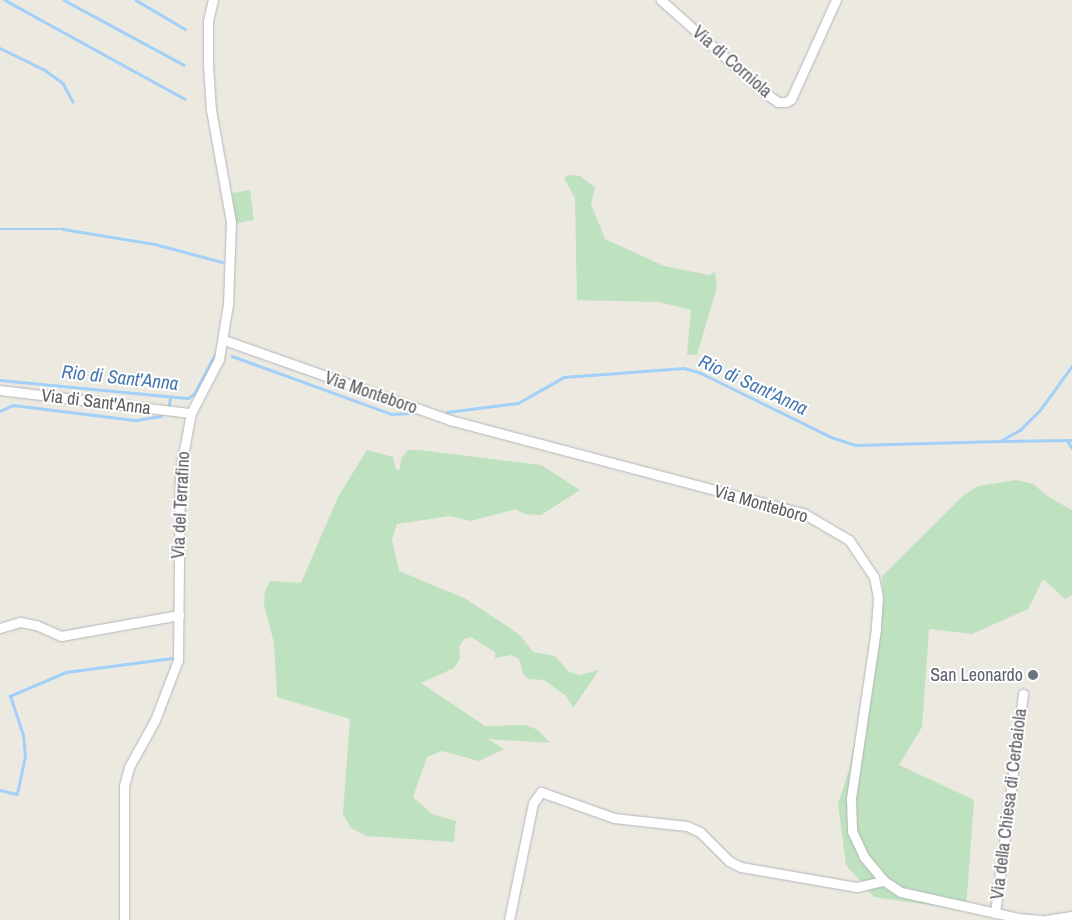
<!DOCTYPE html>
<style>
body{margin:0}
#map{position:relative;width:1072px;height:920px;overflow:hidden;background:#ebe9e0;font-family:"Archivo Narrow",sans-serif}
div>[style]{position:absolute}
.green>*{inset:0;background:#bee1bf}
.stream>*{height:2.5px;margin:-1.25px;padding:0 1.25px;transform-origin:1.25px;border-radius:1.25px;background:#a2d0f8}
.roads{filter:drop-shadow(0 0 1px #b3b6ba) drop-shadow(0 0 1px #b3b6ba)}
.street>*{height:9px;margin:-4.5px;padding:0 4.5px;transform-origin:4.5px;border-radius:4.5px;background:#fff}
.dots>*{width:14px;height:14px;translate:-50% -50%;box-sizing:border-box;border:2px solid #fff;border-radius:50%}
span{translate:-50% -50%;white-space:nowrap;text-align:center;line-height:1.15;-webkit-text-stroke:4px #fff;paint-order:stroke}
.street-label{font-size:18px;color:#595c60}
.worship-label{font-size:18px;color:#5b616d}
.right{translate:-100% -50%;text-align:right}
.water-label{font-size:19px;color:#4576b1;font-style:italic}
</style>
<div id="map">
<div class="green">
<i style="clip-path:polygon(569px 175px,580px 176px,595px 187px,591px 204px,605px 239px,664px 266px,709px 275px,715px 272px,717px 287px,697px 355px,687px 354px,691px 310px,659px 302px,577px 300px,575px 198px,564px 178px)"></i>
<i style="clip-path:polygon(250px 190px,254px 220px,236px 223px,232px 193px)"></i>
<i style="clip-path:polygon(367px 450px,393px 457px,396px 470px,400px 469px,401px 459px,408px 450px,419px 450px,541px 465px,580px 490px,541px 515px,525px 514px,516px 509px,471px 521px,450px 516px,397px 524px,392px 539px,399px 571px,466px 599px,520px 635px,533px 652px,555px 656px,569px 672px,580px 675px,599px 670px,573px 708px,566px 696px,544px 680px,529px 679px,523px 674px,519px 659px,512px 655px,495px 658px,495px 652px,471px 637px,464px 639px,459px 647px,460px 659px,454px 668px,421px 683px,485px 726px,526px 725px,538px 730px,550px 743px,488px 739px,504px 749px,479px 761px,442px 751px,427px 757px,413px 797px,432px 814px,456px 821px,454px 842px,367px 836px,351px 828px,343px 814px,350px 719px,277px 697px,274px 643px,264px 605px,265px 591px,270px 581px,301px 583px,338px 497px)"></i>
<i style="clip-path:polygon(1016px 480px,1033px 484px,1050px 498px,1072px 510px,1072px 595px,1065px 599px,1043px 579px,1028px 609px,972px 634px,929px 629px,922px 727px,899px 765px,974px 800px,966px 910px,874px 897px,846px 865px,838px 804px,849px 770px,883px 599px,882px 576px,964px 495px,978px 486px)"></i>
</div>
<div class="stream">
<i style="left:5px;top:0;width:205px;rotate:28.8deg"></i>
<i style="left:64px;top:0;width:136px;rotate:28.4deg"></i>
<i style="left:136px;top:0;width:57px;rotate:30.6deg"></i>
<i style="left:0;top:48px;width:50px;rotate:26.1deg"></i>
<i style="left:45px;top:70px;width:22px;rotate:36deg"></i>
<i style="left:63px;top:83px;width:21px;rotate:62deg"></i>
<i style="left:0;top:229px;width:63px"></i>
<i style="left:63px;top:229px;width:93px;rotate:9.3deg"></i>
<i style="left:155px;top:244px;width:69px;rotate:15deg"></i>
<i style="left:232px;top:356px;width:169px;rotate:20deg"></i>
<i style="left:391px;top:414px;width:20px;rotate:-3deg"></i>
<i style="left:0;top:380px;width:189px;rotate:5.5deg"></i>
<i style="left:188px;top:398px;width:7px;rotate:-34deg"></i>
<i style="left:194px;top:394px;width:43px;rotate:-62.2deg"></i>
<i style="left:169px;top:405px;width:7px;rotate:-82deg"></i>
<i style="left:0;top:411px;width:14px;rotate:-25deg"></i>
<i style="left:13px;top:405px;width:124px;rotate:7deg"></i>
<i style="left:136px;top:420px;width:25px;rotate:-9deg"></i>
<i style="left:447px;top:412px;width:72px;rotate:-7.2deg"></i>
<i style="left:518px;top:403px;width:53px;rotate:-29.5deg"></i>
<i style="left:564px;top:377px;width:120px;rotate:-4.3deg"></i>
<i style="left:684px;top:368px;width:18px;rotate:16deg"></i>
<i style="left:701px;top:373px;width:145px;rotate:26.2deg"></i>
<i style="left:831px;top:437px;width:26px;rotate:18deg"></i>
<i style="left:856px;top:445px;width:144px;rotate:-1.6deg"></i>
<i style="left:1000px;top:441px;width:23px;rotate:-29deg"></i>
<i style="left:1020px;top:430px;width:28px;rotate:-45deg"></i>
<i style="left:1040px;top:410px;width:54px;rotate:-54deg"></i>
<i style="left:1001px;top:441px;width:71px;rotate:-0.8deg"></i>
<i style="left:1068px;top:441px;width:8px;rotate:60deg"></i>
<i style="left:0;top:790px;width:17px;rotate:13deg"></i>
<i style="left:17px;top:794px;width:38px;rotate:-78deg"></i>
<i style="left:25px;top:757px;width:22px;rotate:-95deg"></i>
<i style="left:23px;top:735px;width:41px;rotate:-108.4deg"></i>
<i style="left:10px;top:696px;width:61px;rotate:-23.2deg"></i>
<i style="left:66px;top:672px;width:107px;rotate:-7.5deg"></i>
</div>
<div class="roads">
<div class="street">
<i style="left:661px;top:0;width:138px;rotate:41.8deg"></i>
<i style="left:764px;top:92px;width:17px;rotate:36deg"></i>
<i style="left:778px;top:102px;width:8px"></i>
<i style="left:786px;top:102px;width:6px;rotate:-31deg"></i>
<i style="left:791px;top:99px;width:109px;rotate:-65.6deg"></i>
<i style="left:224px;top:340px;width:240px;rotate:19.5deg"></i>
<i style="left:450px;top:420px;width:365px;rotate:14.8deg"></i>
<i style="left:803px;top:513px;width:53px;rotate:30.4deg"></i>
<i style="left:849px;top:540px;width:45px;rotate:56deg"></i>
<i style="left:874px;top:577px;width:20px;rotate:79deg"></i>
<i style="left:878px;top:597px;width:32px;rotate:94deg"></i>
<i style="left:876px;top:629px;width:172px;rotate:98.4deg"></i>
<i style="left:851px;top:799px;width:32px;rotate:88deg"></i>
<i style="left:852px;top:831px;width:29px;rotate:65deg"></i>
<i style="left:864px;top:857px;width:31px;rotate:50deg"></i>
<i style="left:884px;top:881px;width:20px;rotate:33deg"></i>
<i style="left:901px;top:892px;width:120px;rotate:12.5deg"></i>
<i style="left:1018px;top:918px;width:23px;rotate:5deg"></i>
<i style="left:0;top:390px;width:192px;rotate:6.9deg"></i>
<i style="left:0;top:628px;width:21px;rotate:-17deg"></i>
<i style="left:20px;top:622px;width:16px;rotate:11deg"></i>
<i style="left:36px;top:625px;width:27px;rotate:24deg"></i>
<i style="left:61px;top:636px;width:120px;rotate:-10.1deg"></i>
<i style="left:995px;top:913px;width:221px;rotate:-82.7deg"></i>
<i style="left:124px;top:920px;width:134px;rotate:-90deg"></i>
<i style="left:124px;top:786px;width:20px;rotate:-75deg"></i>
<i style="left:129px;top:767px;width:54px;rotate:-61deg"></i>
<i style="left:155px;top:720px;width:64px;rotate:-69deg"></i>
<i style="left:178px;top:660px;width:189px;rotate:-89.4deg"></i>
<i style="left:180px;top:471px;width:59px;rotate:-79.3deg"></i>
<i style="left:191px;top:413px;width:61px;rotate:-62.6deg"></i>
<i style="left:219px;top:359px;width:56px;rotate:-80.7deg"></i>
<i style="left:228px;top:304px;width:82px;rotate:-87.9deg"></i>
<i style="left:231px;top:222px;width:114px;rotate:-100.1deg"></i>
<i style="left:211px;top:110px;width:45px;rotate:-93.8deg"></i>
<i style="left:208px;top:65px;width:44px;rotate:-90deg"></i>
<i style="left:208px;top:21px;width:22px;rotate:-77deg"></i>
<i style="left:509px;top:920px;width:119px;rotate:-78.4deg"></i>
<i style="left:533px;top:803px;width:14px;rotate:-54deg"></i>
<i style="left:541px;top:792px;width:77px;rotate:19.6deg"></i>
<i style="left:614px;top:818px;width:73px;rotate:6.3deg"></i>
<i style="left:687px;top:826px;width:14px;rotate:25deg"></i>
<i style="left:700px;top:832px;width:41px;rotate:45deg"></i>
<i style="left:729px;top:861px;width:13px;rotate:27deg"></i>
<i style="left:741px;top:867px;width:118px;rotate:9.8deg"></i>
<i style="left:857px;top:887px;width:28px;rotate:-13deg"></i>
<i style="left:1046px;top:920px;width:26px;rotate:-9deg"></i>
</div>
</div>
<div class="dots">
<i style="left:1033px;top:675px;background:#6b7280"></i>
</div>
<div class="street-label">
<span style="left:732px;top:62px;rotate:41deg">Via di Corniola</span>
<span style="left:371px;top:393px;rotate:19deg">Via Monteboro</span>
<span style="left:96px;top:402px;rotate:7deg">Via di Sant'Anna</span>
<span style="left:761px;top:504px;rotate:16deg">Via Monteboro</span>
<span style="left:181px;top:505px;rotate:-87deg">Via del Terrafino</span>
<span style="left:1009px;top:804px;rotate:-83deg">Via della Chiesa di Cerbaiola</span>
</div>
<div class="worship-label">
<span class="right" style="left:1023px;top:675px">San Leonardo</span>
</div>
<div class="water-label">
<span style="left:120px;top:378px;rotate:6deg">Rio di Sant'Anna</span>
<span style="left:753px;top:385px;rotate:25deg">Rio di Sant'Anna</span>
</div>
</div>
